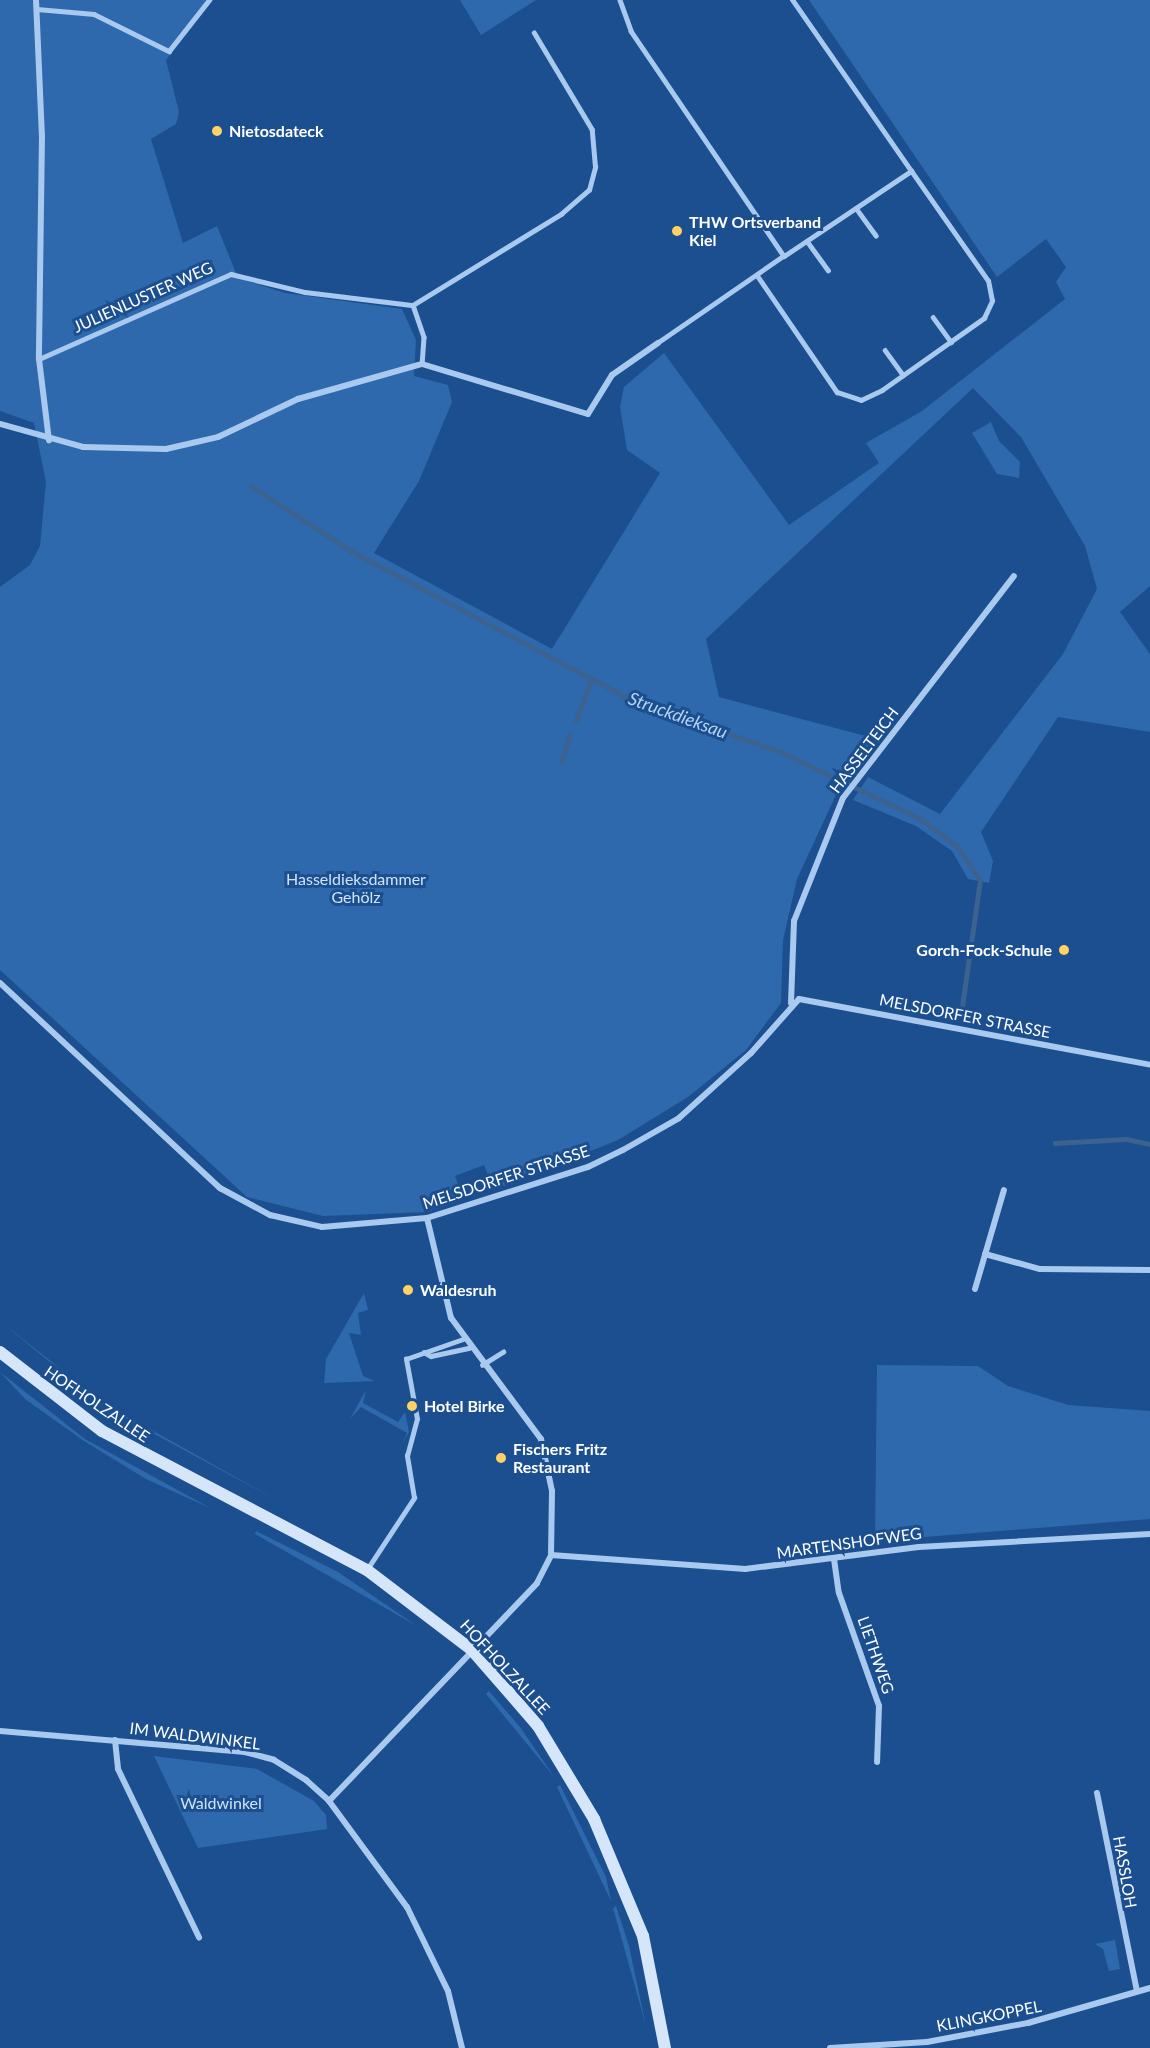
<!DOCTYPE html>
<meta charset="utf-8">
<style>
body{margin:0}
#map{position:relative;width:1150px;height:2048px;overflow:hidden;background:#1b4f8f;font-family:Lato,sans-serif}
div>[style]{position:absolute}
.green>*{inset:0;background:#2e69ad}
.stream>*{height:5px;margin:-2.5px;padding:0 2.5px;transform-origin:2.5px;border-radius:2.5px;background:#3c6290}
.lane>*{height:4.5px;margin:-2.25px;padding:0 2.25px;transform-origin:2.25px;border-radius:2.25px;background:#a9c9ee}
.street>*{height:6px;margin:-3px;padding:0 3px;transform-origin:3px;border-radius:3px;background:#a9c9ee}
.secondary>*{height:12px;margin:-6px;padding:0 6px;transform-origin:6px;border-radius:6px;background:#d6e6fa}
.dots>*{width:16px;height:16px;translate:-50% -50%;box-sizing:border-box;border:3px solid #1b4f8f;border-radius:50%}
span{translate:-50% -50%;white-space:nowrap;text-align:center;line-height:1.15;-webkit-text-stroke:6px #1b4f8f;paint-order:stroke}
.poi-label{font-size:16px;color:#fff;font-weight:700}
.left{translate:0 -50%;text-align:left}
.right{translate:-100% -50%;text-align:right}
.street-label{font-size:16px;color:#fff}
.park-label{font-size:16px;color:#cfe3fa}
.water-label{font-size:18px;color:#b5d3f5;font-style:italic}
</style>
<div id="map">
<div class="green">
<i style="clip-path:polygon(0 0,213px 0,166px 60px,179px 112px,176px 124px,151px 139px,183px 243px,217px 226px,238px 278px,285px 293px,402px 309px,416px 340px,414px 376px,448px 385px,452px 402px,419px 481px,374px 553px,552px 649px,660px 473px,627px 450px,620px 407px,624px 387px,664px 353px,789px 525px,879px 463px,866px 443px,922px 411px,1065px 299px,1056px 282px,1066px 267px,1046px 239px,997px 277px,809px 0,1150px 0,1150px 586px,1120px 612px,1150px 654px,1150px 732px,1058px 717px,981px 832px,993px 861px,989px 883px,968px 879px,952px 851px,916px 826px,853px 800px,868px 777px,940px 814px,1063px 654px,1097px 589px,1085px 546px,1021px 437px,973px 388px,706px 639px,719px 697px,873px 738px,835px 797px,797px 879px,783px 940px,781px 1003px,746px 1050px,688px 1097px,618px 1140px,494px 1190px,484px 1165px,455px 1176px,464px 1200px,427px 1212px,323px 1216px,247px 1197px,0 970px,0 587px,30px 565px,40px 546px,46px 482px,34px 423px,0 411px)"></i>
<i style="clip-path:polygon(460px 0,536px 0,481px 35px)"></i>
<i style="clip-path:polygon(991px 422px,999px 441px,1020px 462px,1019px 478px,997px 474px,972px 433px)"></i>
<i style="clip-path:polygon(364px 1293px,368px 1310px,358px 1313px,361px 1335px,349px 1333px,363px 1376px,375px 1381px,324px 1383px,326px 1359px)"></i>
<i style="clip-path:polygon(0 1321px,105px 1404px,282px 1503px,103px 1406px)"></i>
<i style="clip-path:polygon(877px 1365px,978px 1366px,1008px 1386px,1068px 1405px,1150px 1411px,1150px 1519px,875px 1541px)"></i>
<i style="clip-path:polygon(0 1372px,85px 1439px,212px 1509px,146px 1479px,84px 1441px,25px 1399px)"></i>
<i style="clip-path:polygon(366px 1390px,363px 1403px,398px 1422px,405px 1412px,409px 1432px,402px 1445px,407px 1433px,361px 1407px,350px 1419px)"></i>
<i style="clip-path:polygon(256px 1531px,338px 1572px,417px 1626px,255px 1534px)"></i>
<i style="clip-path:polygon(489px 1691px,520px 1727px,555px 1778px,486px 1694px)"></i>
<i style="clip-path:polygon(154px 1756px,257px 1769px,314px 1801px,326px 1815px,327px 1829px,198px 1848px)"></i>
<i style="clip-path:polygon(560px 1785px,606px 1877px,611px 1901px,557px 1787px)"></i>
<i style="clip-path:polygon(616px 1906px,629px 1946px,646px 2026px,613px 1908px)"></i>
<i style="clip-path:polygon(1115px 1940px,1120px 1969px,1109px 1971px,1103px 1949px,1095px 1944px)"></i>
</div>
<div class="stream">
<i style="left:251px;top:486px;width:119px;rotate:33deg"></i>
<i style="left:351px;top:551px;width:317px;rotate:28deg"></i>
<i style="left:631px;top:700px;width:159px;rotate:19.1deg"></i>
<i style="left:781px;top:752px;width:155px;rotate:25.6deg"></i>
<i style="left:921px;top:819px;width:45px;rotate:36.9deg"></i>
<i style="left:957px;top:846px;width:41px;rotate:55.9deg"></i>
<i style="left:980px;top:880px;width:134px;rotate:98.1deg"></i>
<i style="left:576px;top:720px;width:43px;rotate:-69.4deg"></i>
<i style="left:561px;top:762px;width:28px;rotate:-72deg"></i>
<i style="left:1055px;top:1143px;width:71px;rotate:-3.2deg"></i>
<i style="left:1126px;top:1139px;width:25px;rotate:12deg"></i>
</div>
<div class="lane">
<i style="left:620px;top:0;width:33px;rotate:70deg"></i>
<i style="left:631px;top:31px;width:272px;rotate:55.8deg"></i>
<i style="left:784px;top:256px;width:153px;rotate:145.4deg"></i>
<i style="left:37px;top:9px;width:57px;rotate:5deg"></i>
<i style="left:94px;top:14px;width:84px;rotate:26.3deg"></i>
<i style="left:169px;top:51px;width:65px;rotate:-51.9deg"></i>
<i style="left:856px;top:208px;width:34px;rotate:54deg"></i>
<i style="left:807px;top:241px;width:36px;rotate:54deg"></i>
<i style="left:784px;top:256px;width:153px;rotate:-33.8deg"></i>
<i style="left:911px;top:171px;width:208px;rotate:-124.8deg"></i>
<i style="left:757px;top:275px;width:142px;rotate:55.6deg"></i>
<i style="left:837px;top:392px;width:25px;rotate:18deg"></i>
<i style="left:861px;top:400px;width:23px;rotate:-25deg"></i>
<i style="left:882px;top:390px;width:125px;rotate:-35.2deg"></i>
<i style="left:984px;top:318px;width:19px;rotate:-65deg"></i>
<i style="left:992px;top:301px;width:20px;rotate:-101deg"></i>
<i style="left:988px;top:281px;width:134px;rotate:-125deg"></i>
<i style="left:413px;top:305px;width:174px;rotate:-31.6deg"></i>
<i style="left:561px;top:214px;width:37px;rotate:-41deg"></i>
<i style="left:589px;top:190px;width:24px;rotate:-75deg"></i>
<i style="left:595px;top:167px;width:37px;rotate:-95deg"></i>
<i style="left:592px;top:130px;width:113px;rotate:-120.9deg"></i>
<i style="left:933px;top:317px;width:31px;rotate:54deg"></i>
<i style="left:885px;top:350px;width:31px;rotate:54deg"></i>
<i style="left:39px;top:359px;width:210px;rotate:-23.9deg"></i>
<i style="left:231px;top:274px;width:76px;rotate:13.7deg"></i>
<i style="left:305px;top:292px;width:109px;rotate:6.9deg"></i>
<i style="left:413px;top:305px;width:34px;rotate:71deg"></i>
<i style="left:424px;top:337px;width:27px;rotate:94deg"></i>
<i style="left:424px;top:1352px;width:8px;rotate:30deg"></i>
<i style="left:431px;top:1356px;width:39px;rotate:-12deg"></i>
<i style="left:482px;top:1365px;width:25px;rotate:-32deg"></i>
<i style="left:368px;top:1568px;width:84px;rotate:-56.7deg"></i>
<i style="left:414px;top:1498px;width:43px;rotate:-99.5deg"></i>
<i style="left:407px;top:1456px;width:38px;rotate:-75deg"></i>
<i style="left:417px;top:1419px;width:61px;rotate:-100.4deg"></i>
<i style="left:406px;top:1359px;width:60px;rotate:-19.3deg"></i>
</div>
<div class="street">
<i style="left:36px;top:0;width:135px;rotate:87.5deg"></i>
<i style="left:42px;top:135px;width:224px;rotate:90.8deg"></i>
<i style="left:39px;top:359px;width:82px;rotate:83deg"></i>
<i style="left:0;top:424px;width:86px;rotate:15.5deg"></i>
<i style="left:83px;top:447px;width:83px;rotate:1.4deg"></i>
<i style="left:166px;top:449px;width:53px;rotate:-13deg"></i>
<i style="left:218px;top:437px;width:89px;rotate:-25.4deg"></i>
<i style="left:298px;top:399px;width:129px;rotate:-15.8deg"></i>
<i style="left:422px;top:364px;width:173px;rotate:16.8deg"></i>
<i style="left:588px;top:414px;width:46px;rotate:-58.4deg"></i>
<i style="left:612px;top:375px;width:56px;rotate:-34.8deg"></i>
<i style="left:0;top:983px;width:301px;rotate:43deg"></i>
<i style="left:220px;top:1188px;width:57px;rotate:28.4deg"></i>
<i style="left:270px;top:1215px;width:53px;rotate:13deg"></i>
<i style="left:322px;top:1227px;width:105px;rotate:-4.9deg"></i>
<i style="left:427px;top:1218px;width:169px;rotate:-17.6deg"></i>
<i style="left:588px;top:1167px;width:39px;rotate:-26deg"></i>
<i style="left:623px;top:1150px;width:64px;rotate:-29.7deg"></i>
<i style="left:679px;top:1118px;width:97px;rotate:-42.1deg"></i>
<i style="left:751px;top:1053px;width:72px;rotate:-48.4deg"></i>
<i style="left:799px;top:999px;width:357px;rotate:10.6deg"></i>
<i style="left:791px;top:1003px;width:82px;rotate:-87.9deg"></i>
<i style="left:794px;top:921px;width:132px;rotate:-68.3deg"></i>
<i style="left:843px;top:798px;width:280px;rotate:-52.4deg"></i>
<i style="left:985px;top:1254px;width:57px;rotate:15.3deg"></i>
<i style="left:1040px;top:1269px;width:110px;rotate:0.5deg"></i>
<i style="left:975px;top:1289px;width:103px;rotate:-73.7deg"></i>
<i style="left:551px;top:1555px;width:195px;rotate:4.1deg"></i>
<i style="left:745px;top:1569px;width:175px;rotate:-7.2deg"></i>
<i style="left:919px;top:1547px;width:231px;rotate:-3.2deg"></i>
<i style="left:834px;top:1559px;width:34px;rotate:82deg"></i>
<i style="left:839px;top:1593px;width:120px;rotate:70.5deg"></i>
<i style="left:879px;top:1706px;width:56px;rotate:92deg"></i>
<i style="left:0;top:1731px;width:246px;rotate:4.9deg"></i>
<i style="left:245px;top:1752px;width:30px;rotate:15deg"></i>
<i style="left:274px;top:1760px;width:38px;rotate:32deg"></i>
<i style="left:306px;top:1780px;width:31px;rotate:42deg"></i>
<i style="left:329px;top:1801px;width:132px;rotate:53.7deg"></i>
<i style="left:407px;top:1907px;width:93px;rotate:64deg"></i>
<i style="left:448px;top:1991px;width:59px;rotate:76.2deg"></i>
<i style="left:115px;top:1740px;width:29px;rotate:84deg"></i>
<i style="left:118px;top:1769px;width:187px;rotate:64.3deg"></i>
<i style="left:1097px;top:1793px;width:202px;rotate:78.6deg"></i>
<i style="left:329px;top:1801px;width:301px;rotate:-46.3deg"></i>
<i style="left:537px;top:1583px;width:31px;rotate:-63deg"></i>
<i style="left:551px;top:1555px;width:64px;rotate:-89.1deg"></i>
<i style="left:552px;top:1491px;width:53px;rotate:-101.9deg"></i>
<i style="left:541px;top:1439px;width:151px;rotate:-126.6deg"></i>
<i style="left:451px;top:1318px;width:103px;rotate:-103.5deg"></i>
<i style="left:830px;top:2048px;width:97px;rotate:-3.5deg"></i>
<i style="left:927px;top:2042px;width:103px;rotate:-10.7deg"></i>
<i style="left:1028px;top:2023px;width:127px;rotate:-16deg"></i>
</div>
<div class="secondary">
<i style="left:0;top:1352px;width:129px;rotate:37.8deg"></i>
<i style="left:102px;top:1431px;width:299px;rotate:27.7deg"></i>
<i style="left:367px;top:1570px;width:132px;rotate:37.3deg"></i>
<i style="left:472px;top:1650px;width:101px;rotate:49deg"></i>
<i style="left:538px;top:1726px;width:109px;rotate:58.9deg"></i>
<i style="left:594px;top:1819px;width:127px;rotate:67.3deg"></i>
<i style="left:643px;top:1936px;width:114px;rotate:78.9deg"></i>
</div>
<div class="dots">
<i style="left:217px;top:131px;background:#ffd166"></i>
<i style="left:677px;top:231px;background:#ffd166"></i>
<i style="left:1064px;top:950px;background:#ffd166"></i>
<i style="left:408px;top:1290px;background:#ffd166"></i>
<i style="left:412px;top:1406px;background:#ffd166"></i>
<i style="left:501px;top:1458px;background:#ffd166"></i>
</div>
<div class="poi-label">
<span class="left" style="left:229px;top:131px">Nietosdateck</span>
<span class="left" style="left:689px;top:231px">THW Ortsverband<br>Kiel</span>
<span class="right" style="left:1052px;top:950px">Gorch-Fock-Schule</span>
<span class="left" style="left:420px;top:1290px">Waldesruh</span>
<span class="left" style="left:424px;top:1406px">Hotel Birke</span>
<span class="left" style="left:513px;top:1458px">Fischers Fritz<br>Restaurant</span>
</div>
<div class="street-label">
<span style="left:143px;top:297px;rotate:-24deg">JULIENLUSTER WEG</span>
<span style="left:864px;top:750px;rotate:-53deg">HASSELTEICH</span>
<span style="left:965px;top:1016px;rotate:11deg">MELSDORFER STRASSE</span>
<span style="left:506px;top:1177px;rotate:-18deg">MELSDORFER STRASSE</span>
<span style="left:97px;top:1404px;rotate:34deg">HOFHOLZALLEE</span>
<span style="left:849px;top:1543px;rotate:-8deg">MARTENSHOFWEG</span>
<span style="left:876px;top:1655px;rotate:71deg">LIETHWEG</span>
<span style="left:505px;top:1667px;rotate:47deg">HOFHOLZALLEE</span>
<span style="left:195px;top:1736px;rotate:7deg">IM WALDWINKEL</span>
<span style="left:1125px;top:1872px;rotate:80deg">HASSLOH</span>
<span style="left:989px;top:2016px;rotate:-11deg">KLINGKOPPEL</span>
</div>
<div class="park-label">
<span style="left:356px;top:888px">Hasseldieksdammer<br>Gehölz</span>
<span style="left:221px;top:1803px">Waldwinkel</span>
</div>
<div class="water-label">
<span style="left:678px;top:715px;rotate:20deg">Struckdieksau</span>
</div>
</div>
